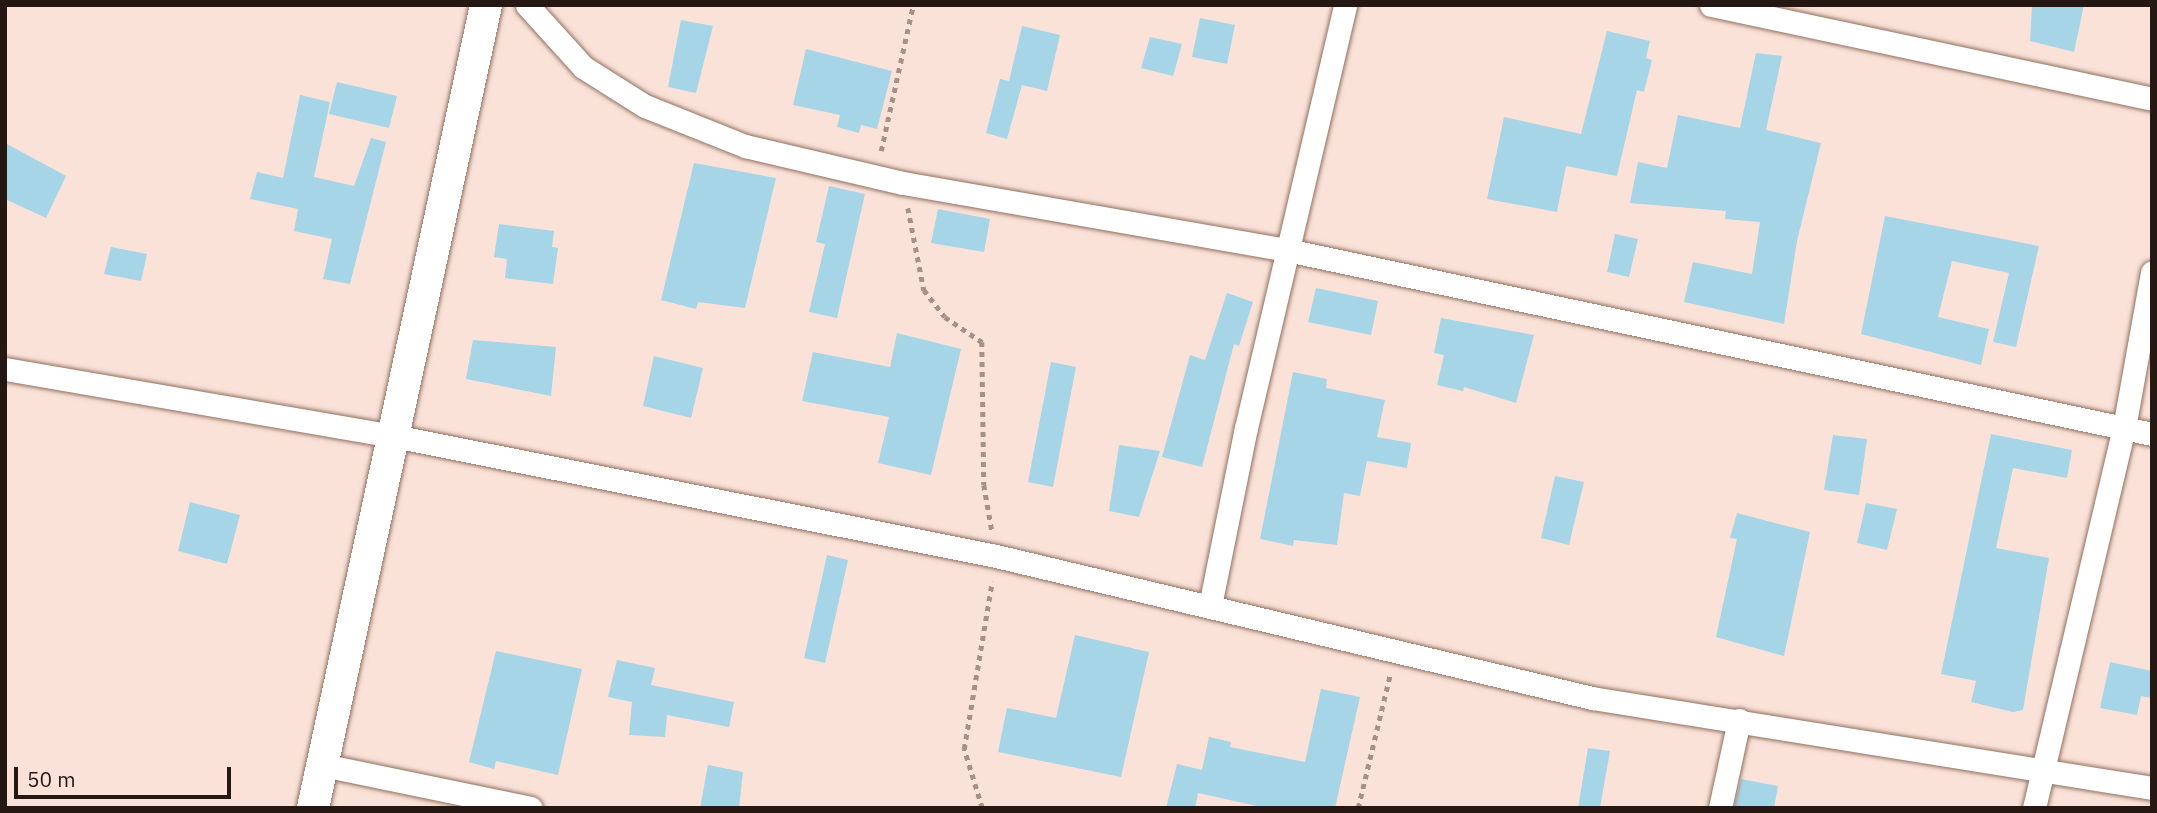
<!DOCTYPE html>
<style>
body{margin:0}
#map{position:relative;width:2157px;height:813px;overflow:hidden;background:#fae2d8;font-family:"IBM Plex Sans",sans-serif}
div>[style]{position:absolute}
.building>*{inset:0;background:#a7d5e8}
.path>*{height:4.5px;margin-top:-2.25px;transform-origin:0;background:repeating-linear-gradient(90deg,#a49188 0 5px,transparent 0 10px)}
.roads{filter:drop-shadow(0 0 2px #916f60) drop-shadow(0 0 2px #916f60)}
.street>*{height:23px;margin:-11.5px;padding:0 11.5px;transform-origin:11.5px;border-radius:11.5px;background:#fff}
.secondary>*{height:32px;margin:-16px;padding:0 16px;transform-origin:16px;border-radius:16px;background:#fff}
span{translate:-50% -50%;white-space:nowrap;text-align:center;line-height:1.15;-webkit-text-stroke:6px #fae2d8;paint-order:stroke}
.frame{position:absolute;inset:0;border:7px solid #251812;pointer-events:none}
.scale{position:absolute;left:14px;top:767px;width:217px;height:32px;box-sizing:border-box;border:4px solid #251812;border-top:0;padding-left:9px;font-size:21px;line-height:24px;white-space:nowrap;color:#251812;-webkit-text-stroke:5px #fae2d8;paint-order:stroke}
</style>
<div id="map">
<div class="building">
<i style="clip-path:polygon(2032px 5px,2084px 5px,2074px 52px,2030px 41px)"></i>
<i style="clip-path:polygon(1200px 18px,1235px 25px,1227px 64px,1192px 57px)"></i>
<i style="clip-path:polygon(681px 20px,713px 26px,696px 93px,668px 87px)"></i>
<i style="clip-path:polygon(1022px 26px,1060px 35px,1047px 91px,1022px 85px,1007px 139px,986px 133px,1000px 79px,1009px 81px)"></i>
<i style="clip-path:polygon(1607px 31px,1650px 41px,1646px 58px,1652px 60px,1644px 92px,1637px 90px,1617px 176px,1566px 166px,1557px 212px,1487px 199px,1504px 117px,1581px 134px)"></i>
<i style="clip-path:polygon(1150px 37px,1182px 44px,1173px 76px,1141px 68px)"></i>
<i style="clip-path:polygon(806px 49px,892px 71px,877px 129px,861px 125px,859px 133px,837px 127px,840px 115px,793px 105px)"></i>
<i style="clip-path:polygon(1756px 53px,1782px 56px,1766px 130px,1821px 143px,1797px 241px,1784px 324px,1684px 302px,1693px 262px,1752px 274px,1760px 222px,1725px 219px,1726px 211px,1630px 203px,1638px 162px,1667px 168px,1678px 115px,1740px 128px)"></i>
<i style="clip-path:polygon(337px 82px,397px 96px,389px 128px,329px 114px)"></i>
<i style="clip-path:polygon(300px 95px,330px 102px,314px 177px,354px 186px,371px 138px,386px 142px,350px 284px,323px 279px,332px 239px,294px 231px,298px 209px,250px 199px,257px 172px,283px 178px)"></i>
<i style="clip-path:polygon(5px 143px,66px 176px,46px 218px,5px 199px)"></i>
<i style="clip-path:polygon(694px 163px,776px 178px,745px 308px,698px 302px,696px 309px,661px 300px)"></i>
<i style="clip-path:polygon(829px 186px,865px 194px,837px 318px,809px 312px,825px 244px,816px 242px)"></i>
<i style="clip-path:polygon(938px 209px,990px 219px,984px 252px,931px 243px)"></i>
<i style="clip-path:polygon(1885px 216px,2039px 246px,2016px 347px,1993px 342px,2009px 273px,1952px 261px,1938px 317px,1989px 329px,1981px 365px,1861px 334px)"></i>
<i style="clip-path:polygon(499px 224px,554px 231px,552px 247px,558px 248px,553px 284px,505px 278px,507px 259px,494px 257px)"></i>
<i style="clip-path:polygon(1615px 234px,1638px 239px,1629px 277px,1607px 272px)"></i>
<i style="clip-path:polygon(111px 247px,147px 254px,141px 281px,104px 274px)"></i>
<i style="clip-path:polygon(1316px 288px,1378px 301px,1371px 335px,1308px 322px)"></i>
<i style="clip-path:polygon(1227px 293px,1253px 302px,1239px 346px,1234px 344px,1202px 467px,1162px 457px,1190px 355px,1205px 360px)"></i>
<i style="clip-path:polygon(1441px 318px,1534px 335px,1516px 403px,1464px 387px,1463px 391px,1437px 385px,1444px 355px,1434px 353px)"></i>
<i style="clip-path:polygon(897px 333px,961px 349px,931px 475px,878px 463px,889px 417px,802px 401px,813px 352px,890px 367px)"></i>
<i style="clip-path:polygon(473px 340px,556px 347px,551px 396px,466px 379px)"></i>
<i style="clip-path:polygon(654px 356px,703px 368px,691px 418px,643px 406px)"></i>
<i style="clip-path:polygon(1051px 362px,1076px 367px,1053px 487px,1028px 482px)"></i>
<i style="clip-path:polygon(1293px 372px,1327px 379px,1326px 388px,1385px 400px,1377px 437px,1411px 443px,1407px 468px,1367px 461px,1360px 496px,1344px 493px,1337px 545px,1294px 540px,1293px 546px,1260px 539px)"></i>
<i style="clip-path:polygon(1991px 434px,2072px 450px,2067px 478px,2013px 468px,1996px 548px,2049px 558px,2023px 710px,2013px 712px,1971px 702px,1976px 681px,1941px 674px)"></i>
<i style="clip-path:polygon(1833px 435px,1867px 439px,1859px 495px,1824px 490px)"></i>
<i style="clip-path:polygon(1119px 445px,1160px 451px,1139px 517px,1109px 511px)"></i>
<i style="clip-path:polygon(1555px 476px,1584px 482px,1569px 545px,1541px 538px)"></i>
<i style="clip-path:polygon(190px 502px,240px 515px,227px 564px,178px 551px)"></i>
<i style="clip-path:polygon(1866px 503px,1897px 509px,1887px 550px,1857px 543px)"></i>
<i style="clip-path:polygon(1737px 513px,1810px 532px,1784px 656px,1716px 637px,1737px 539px,1730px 538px)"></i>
<i style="clip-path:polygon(827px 555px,848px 560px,825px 663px,804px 658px)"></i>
<i style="clip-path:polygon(1075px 635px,1149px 652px,1121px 777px,998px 752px,1007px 708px,1056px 718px)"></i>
<i style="clip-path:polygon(496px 651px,582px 669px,558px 775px,496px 761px,494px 769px,469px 762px)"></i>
<i style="clip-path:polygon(617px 660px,655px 668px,651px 685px,734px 702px,729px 727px,667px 715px,665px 737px,629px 735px,632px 702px,608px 697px)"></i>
<i style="clip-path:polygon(2110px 662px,2152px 671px,2152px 698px,2141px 696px,2137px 715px,2100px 708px)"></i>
<i style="clip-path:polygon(1321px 689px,1360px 697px,1335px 808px,1266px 808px,1198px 793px,1195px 808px,1166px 808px,1177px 764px,1202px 770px,1209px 737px,1231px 742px,1230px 747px,1305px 762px)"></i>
<i style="clip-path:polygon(1588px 748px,1610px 751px,1600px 808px,1578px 808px)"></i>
<i style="clip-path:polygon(708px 765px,743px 772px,739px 808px,700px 808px)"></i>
<i style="clip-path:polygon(1741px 779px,1778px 786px,1774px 808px,1734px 808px)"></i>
</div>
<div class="path">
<i style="left:881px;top:151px;width:149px;rotate:-77.6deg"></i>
<i style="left:908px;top:208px;width:84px;rotate:79deg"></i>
<i style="left:924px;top:290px;width:34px;rotate:52deg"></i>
<i style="left:945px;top:317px;width:45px;rotate:34deg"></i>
<i style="left:982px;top:342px;width:143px;rotate:89.2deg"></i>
<i style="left:984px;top:485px;width:47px;rotate:80.1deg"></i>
<i style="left:982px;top:808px;width:62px;rotate:-107deg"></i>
<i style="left:964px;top:749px;width:170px;rotate:-80.5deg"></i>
<i style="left:1358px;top:808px;width:137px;rotate:-76.5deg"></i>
</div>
<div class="roads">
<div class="street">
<i style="left:527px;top:5px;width:84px;rotate:47.9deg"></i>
<i style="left:583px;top:67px;width:73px;rotate:32.2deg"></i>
<i style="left:645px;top:106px;width:108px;rotate:21.8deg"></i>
<i style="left:745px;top:146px;width:162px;rotate:13.2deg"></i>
<i style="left:903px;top:183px;width:390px;rotate:9.9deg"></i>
<i style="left:1287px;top:250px;width:884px;rotate:12.01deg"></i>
<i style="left:1711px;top:5px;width:451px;rotate:12deg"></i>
<i style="left:5px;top:369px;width:395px;rotate:9.8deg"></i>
<i style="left:394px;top:436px;width:614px;rotate:11.27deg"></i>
<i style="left:996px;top:556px;width:613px;rotate:13.4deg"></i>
<i style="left:1592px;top:698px;width:567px;rotate:9.13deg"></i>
<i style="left:1210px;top:606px;width:182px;rotate:-78.6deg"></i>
<i style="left:1246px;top:428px;width:434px;rotate:-76.8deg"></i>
<i style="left:323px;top:765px;width:212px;rotate:11.7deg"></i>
<i style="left:1720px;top:808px;width:90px;rotate:-77.8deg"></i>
<i style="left:2034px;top:808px;width:391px;rotate:-76.7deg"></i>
<i style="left:2124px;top:428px;width:158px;rotate:-79.8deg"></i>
</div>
<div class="secondary">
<i style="left:313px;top:808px;width:821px;rotate:-77.84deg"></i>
</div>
</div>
<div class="frame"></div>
<div class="scale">50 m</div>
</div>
